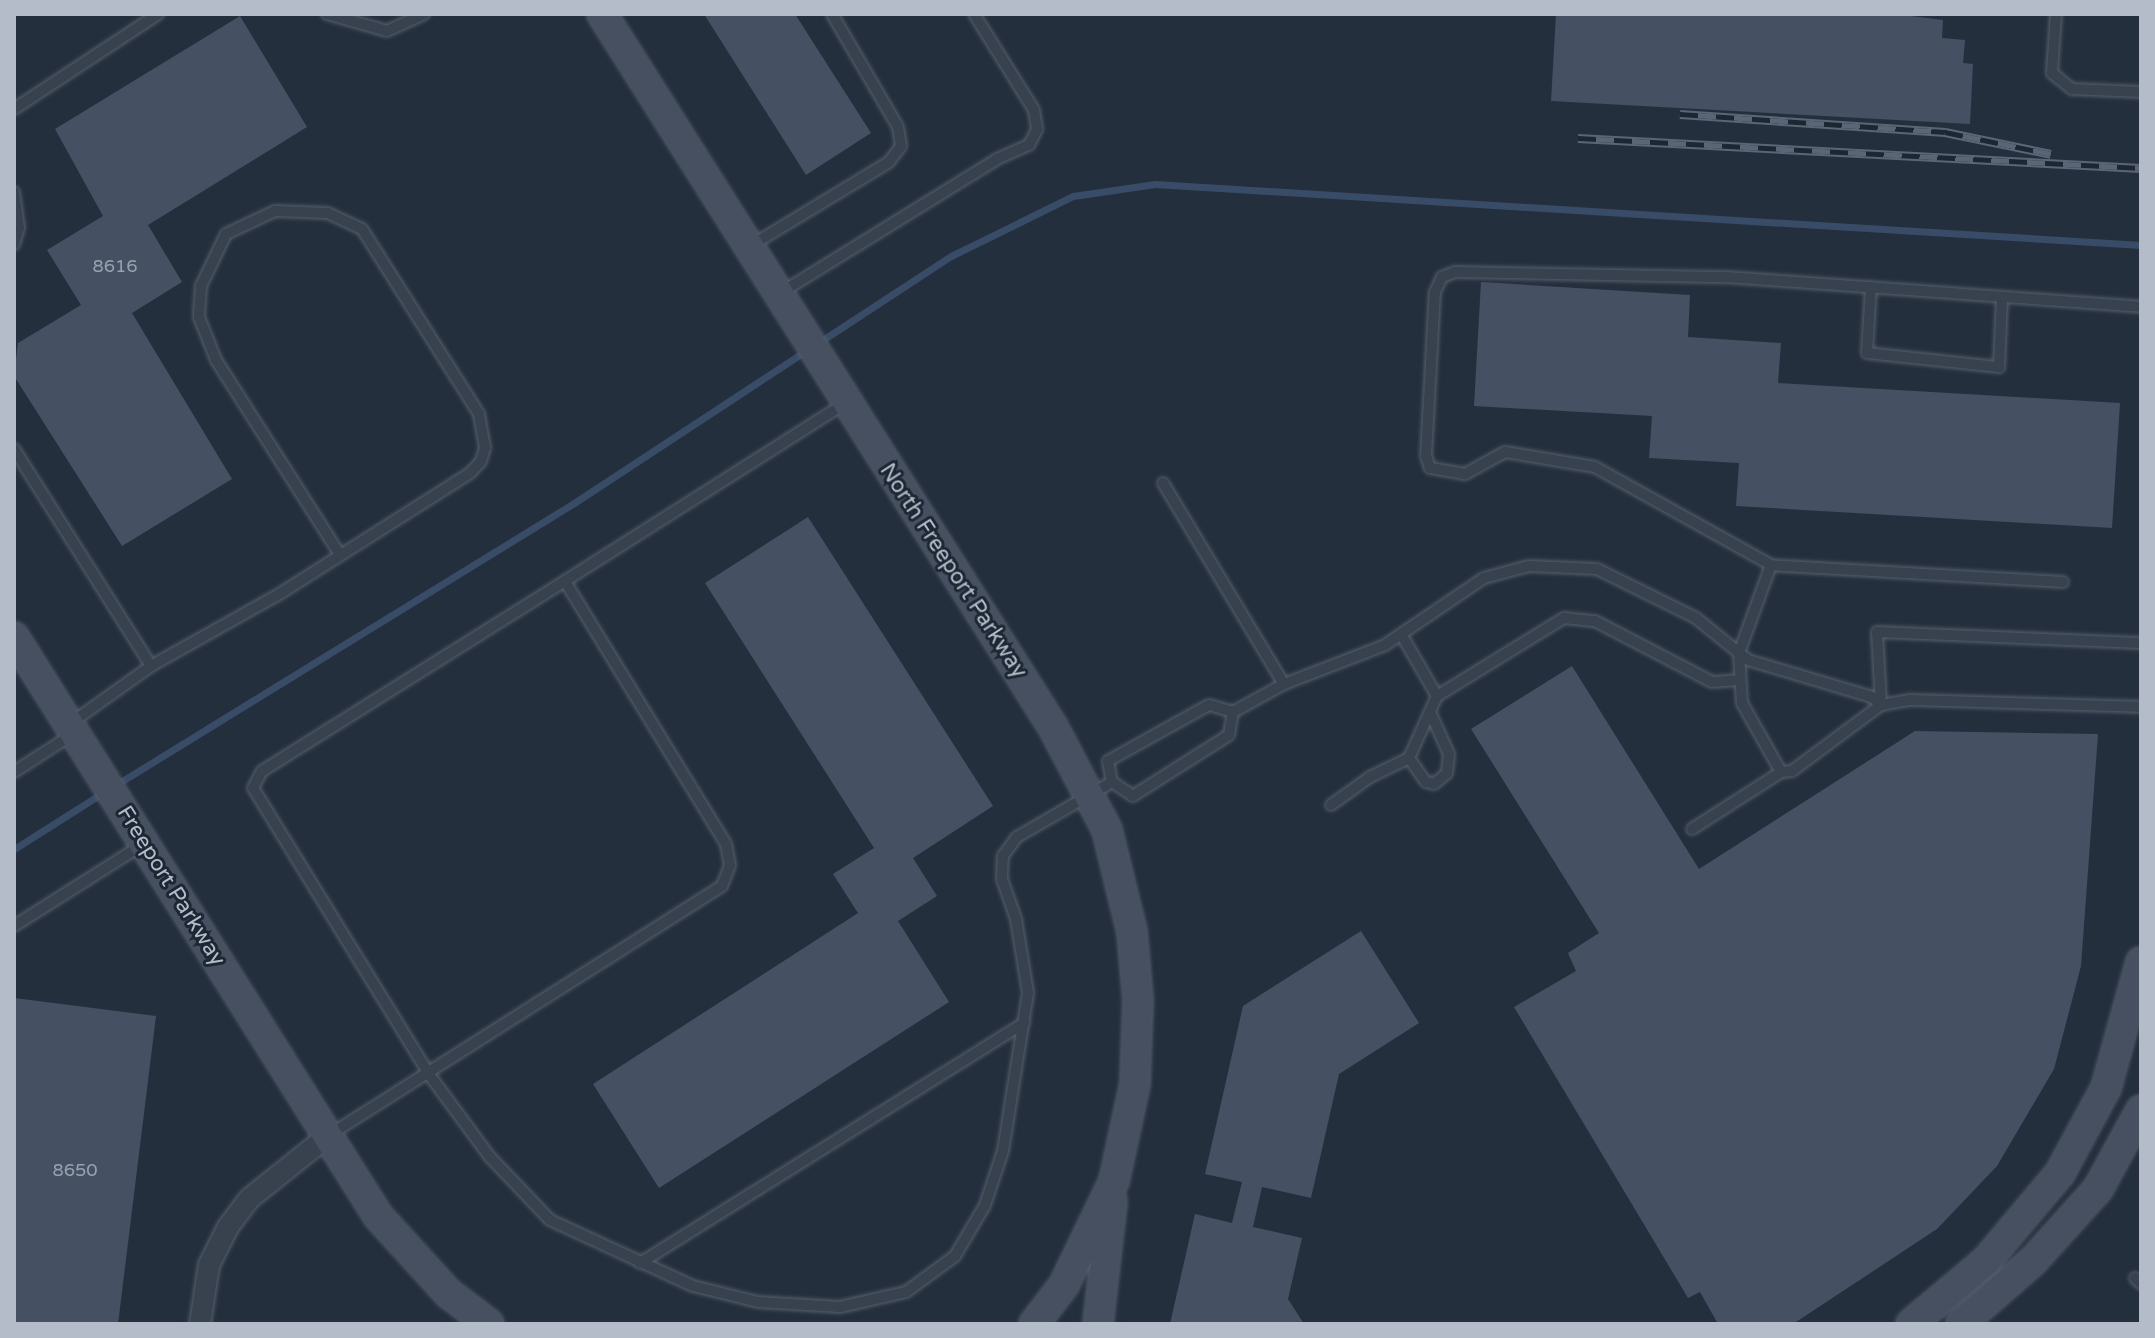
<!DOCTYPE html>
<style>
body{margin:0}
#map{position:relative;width:2155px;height:1338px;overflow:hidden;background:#242f3e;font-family:"Varela Round",sans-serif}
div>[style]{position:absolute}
.stream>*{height:7px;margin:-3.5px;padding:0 3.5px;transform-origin:3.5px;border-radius:3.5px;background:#394c67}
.building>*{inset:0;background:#455162}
.roads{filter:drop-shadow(0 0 2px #565f6c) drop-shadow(0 0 2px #565f6c)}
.lane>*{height:10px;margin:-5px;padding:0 5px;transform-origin:5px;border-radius:5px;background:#38414e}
.street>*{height:20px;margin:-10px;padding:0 10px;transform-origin:10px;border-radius:10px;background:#38414e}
.secondary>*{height:28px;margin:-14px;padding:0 14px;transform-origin:14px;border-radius:14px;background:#465061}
.rail>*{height:9px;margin-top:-4.5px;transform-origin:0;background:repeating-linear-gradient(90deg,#1d2633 0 18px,#5a6575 0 36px);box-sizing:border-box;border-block:2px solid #5a6575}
span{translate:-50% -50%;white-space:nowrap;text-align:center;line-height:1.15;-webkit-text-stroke:6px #1d2633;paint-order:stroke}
.number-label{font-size:18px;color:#98a1af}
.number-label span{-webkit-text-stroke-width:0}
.street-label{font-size:22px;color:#b4bcc9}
.frame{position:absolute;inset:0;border:16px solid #b4bcc9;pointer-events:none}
</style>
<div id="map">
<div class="stream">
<i style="left:818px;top:343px;width:159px;rotate:-33.2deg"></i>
<i style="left:951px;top:256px;width:136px;rotate:-26.2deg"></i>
<i style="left:1073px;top:196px;width:83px;rotate:-8.3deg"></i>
<i style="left:1155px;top:184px;width:988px;rotate:3.54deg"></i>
<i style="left:114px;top:786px;width:540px;rotate:-31.6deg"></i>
<i style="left:574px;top:503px;width:280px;rotate:-33.3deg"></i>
<i style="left:14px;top:849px;width:107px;rotate:-32.3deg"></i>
</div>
<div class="building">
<i style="clip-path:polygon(704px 14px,795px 14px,871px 133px,806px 175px)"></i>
<i style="clip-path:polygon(1556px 14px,1895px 14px,1943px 20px,1942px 38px,1965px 40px,1963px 63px,1973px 64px,1970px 124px,1551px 101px)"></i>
<i style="clip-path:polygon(240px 16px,307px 127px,148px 225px,182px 282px,132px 313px,232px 479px,122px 546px,14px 376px,18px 343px,81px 305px,47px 250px,103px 216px,55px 129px)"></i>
<i style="clip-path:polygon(1481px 282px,1690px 295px,1688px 337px,1781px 343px,1778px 383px,2120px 403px,2112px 528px,1736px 506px,1739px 463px,1649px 458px,1652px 416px,1474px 406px)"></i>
<i style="clip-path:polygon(808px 517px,993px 806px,913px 858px,937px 896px,898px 921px,949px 1002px,659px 1188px,593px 1084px,858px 913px,833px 874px,874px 848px,705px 583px)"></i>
<i style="clip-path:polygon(1572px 666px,1699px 869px,1915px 731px,2098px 734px,2081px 966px,2054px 1069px,1997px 1166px,1937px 1229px,1793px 1324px,1718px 1324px,1700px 1292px,1688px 1298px,1514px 1007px,1576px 971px,1568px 953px,1599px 933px,1471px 729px)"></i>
<i style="clip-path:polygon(1361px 931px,1419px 1023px,1339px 1074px,1311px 1198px,1262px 1187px,1253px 1227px,1302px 1238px,1288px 1299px,1304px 1324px,1170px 1324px,1195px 1214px,1232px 1223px,1242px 1182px,1205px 1174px,1243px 1006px)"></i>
<i style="clip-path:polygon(14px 998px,156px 1016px,118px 1324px,14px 1324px)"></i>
</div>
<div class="roads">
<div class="lane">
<i style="left:327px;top:14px;width:62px;rotate:15.8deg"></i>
<i style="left:387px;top:31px;width:41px;rotate:-24.7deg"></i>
<i style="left:2056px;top:14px;width:59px;rotate:93.9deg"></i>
<i style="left:2052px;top:73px;width:26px;rotate:39deg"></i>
<i style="left:2072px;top:89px;width:69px;rotate:2.5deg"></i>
<i style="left:14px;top:109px;width:173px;rotate:-33.4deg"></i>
<i style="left:14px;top:192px;width:36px;rotate:82deg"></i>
<i style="left:19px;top:228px;width:17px;rotate:107deg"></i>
<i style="left:752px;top:245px;width:160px;rotate:-31.2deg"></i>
<i style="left:889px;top:162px;width:20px;rotate:-53deg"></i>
<i style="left:901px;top:146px;width:19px;rotate:-99deg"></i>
<i style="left:898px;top:127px;width:131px;rotate:-120.3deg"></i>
<i style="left:1871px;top:287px;width:66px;rotate:93.5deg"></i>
<i style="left:1867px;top:353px;width:133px;rotate:6.1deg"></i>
<i style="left:1999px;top:367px;width:70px;rotate:-87.5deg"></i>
<i style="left:782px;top:292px;width:253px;rotate:-31.7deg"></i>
<i style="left:997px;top:159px;width:35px;rotate:-24deg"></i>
<i style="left:1029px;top:145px;width:18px;rotate:-63deg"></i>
<i style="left:1037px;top:129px;width:19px;rotate:-99deg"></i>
<i style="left:1034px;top:110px;width:113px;rotate:-122deg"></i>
<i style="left:14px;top:449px;width:257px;rotate:57.7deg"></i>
<i style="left:1163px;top:483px;width:235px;rotate:59deg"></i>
<i style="left:1771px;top:565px;width:94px;rotate:110deg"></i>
<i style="left:1739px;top:653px;width:11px;rotate:38deg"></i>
<i style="left:1748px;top:660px;width:129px;rotate:16.6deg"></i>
<i style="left:1872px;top:697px;width:12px;rotate:42deg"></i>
<i style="left:1881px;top:705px;width:28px;rotate:-10deg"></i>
<i style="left:1909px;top:700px;width:232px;rotate:1.7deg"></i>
<i style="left:565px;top:581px;width:358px;rotate:147.9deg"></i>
<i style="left:262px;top:771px;width:19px;rotate:118deg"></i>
<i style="left:253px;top:788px;width:334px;rotate:58.4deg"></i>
<i style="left:428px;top:1073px;width:104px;rotate:53.6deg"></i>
<i style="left:490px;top:1157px;width:87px;rotate:46.4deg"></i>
<i style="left:550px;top:1220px;width:157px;rotate:24.8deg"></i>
<i style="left:693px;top:1286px;width:67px;rotate:13.8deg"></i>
<i style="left:758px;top:1302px;width:82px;rotate:3.5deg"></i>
<i style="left:840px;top:1307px;width:68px;rotate:-12.8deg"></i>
<i style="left:906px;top:1292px;width:61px;rotate:-36.3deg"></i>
<i style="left:955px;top:1256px;width:59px;rotate:-59.5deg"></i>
<i style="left:985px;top:1205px;width:57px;rotate:-71.6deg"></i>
<i style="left:1003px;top:1151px;width:160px;rotate:-81deg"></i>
<i style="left:1028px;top:993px;width:75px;rotate:-99.2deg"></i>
<i style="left:1016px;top:919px;width:42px;rotate:-109.3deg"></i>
<i style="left:1002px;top:879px;width:23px;rotate:-88deg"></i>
<i style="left:1003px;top:856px;width:24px;rotate:-54deg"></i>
<i style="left:1017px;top:837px;width:110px;rotate:-30.1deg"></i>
<i style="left:2063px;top:582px;width:292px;rotate:-176.7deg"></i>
<i style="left:1771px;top:565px;width:201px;rotate:-150.9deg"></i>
<i style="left:1595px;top:467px;width:91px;rotate:-170.5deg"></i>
<i style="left:1505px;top:452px;width:46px;rotate:151.2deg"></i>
<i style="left:1465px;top:474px;width:36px;rotate:-170deg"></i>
<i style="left:1430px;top:468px;width:13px;rotate:-108deg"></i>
<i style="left:1426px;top:456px;width:164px;rotate:-86.9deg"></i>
<i style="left:1435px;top:292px;width:17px;rotate:-65deg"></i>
<i style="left:1442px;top:277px;width:14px;rotate:-21deg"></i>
<i style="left:1455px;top:272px;width:271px;rotate:1.1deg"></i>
<i style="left:1726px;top:277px;width:416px;rotate:4.1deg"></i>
<i style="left:1401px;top:634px;width:72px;rotate:59.9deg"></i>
<i style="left:1233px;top:712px;width:23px;rotate:100deg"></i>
<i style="left:1229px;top:735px;width:114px;rotate:147.6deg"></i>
<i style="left:1133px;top:796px;width:25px;rotate:-146deg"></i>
<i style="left:1112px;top:782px;width:21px;rotate:-101deg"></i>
<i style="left:1108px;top:761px;width:115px;rotate:-29deg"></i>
<i style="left:1209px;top:705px;width:25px;rotate:16deg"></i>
<i style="left:1233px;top:712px;width:58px;rotate:-28.8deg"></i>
<i style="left:1284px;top:684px;width:108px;rotate:-21.1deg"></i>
<i style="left:1385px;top:645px;width:120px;rotate:-34.1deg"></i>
<i style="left:1484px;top:578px;width:47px;rotate:-14.9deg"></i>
<i style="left:1529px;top:566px;width:68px;rotate:2.5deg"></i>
<i style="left:1597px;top:569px;width:110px;rotate:26.3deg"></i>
<i style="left:1696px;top:618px;width:55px;rotate:39.1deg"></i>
<i style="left:1739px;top:653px;width:50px;rotate:86.6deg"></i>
<i style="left:1742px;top:703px;width:79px;rotate:60.5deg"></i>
<i style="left:1781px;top:772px;width:11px;rotate:-5deg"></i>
<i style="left:1792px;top:771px;width:111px;rotate:-36.6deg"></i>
<i style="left:1881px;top:705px;width:73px;rotate:-93.1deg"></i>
<i style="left:1877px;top:632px;width:264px;rotate:2.4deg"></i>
<i style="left:71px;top:723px;width:98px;rotate:-35.5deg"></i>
<i style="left:151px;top:666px;width:149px;rotate:-29.3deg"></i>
<i style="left:281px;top:593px;width:224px;rotate:-32.4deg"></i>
<i style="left:470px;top:473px;width:16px;rotate:-47deg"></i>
<i style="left:481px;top:461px;width:14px;rotate:-73deg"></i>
<i style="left:485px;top:448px;width:35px;rotate:-100deg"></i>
<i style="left:479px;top:414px;width:219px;rotate:-122.3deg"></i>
<i style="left:362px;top:229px;width:38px;rotate:-155deg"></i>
<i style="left:328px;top:213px;width:53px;rotate:-177.8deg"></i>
<i style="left:275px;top:211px;width:54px;rotate:154.9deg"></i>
<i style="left:226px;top:234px;width:58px;rotate:115.7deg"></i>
<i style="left:201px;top:286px;width:31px;rotate:94deg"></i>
<i style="left:199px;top:317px;width:46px;rotate:68.4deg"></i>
<i style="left:216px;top:360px;width:231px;rotate:57.5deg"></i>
<i style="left:1409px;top:758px;width:29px;rotate:55deg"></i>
<i style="left:1426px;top:782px;width:8px;rotate:14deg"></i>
<i style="left:1434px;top:784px;width:17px;rotate:-40deg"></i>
<i style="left:1447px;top:773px;width:19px;rotate:-84deg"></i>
<i style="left:1449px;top:754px;width:46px;rotate:-114.3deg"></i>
<i style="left:14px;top:772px;width:70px;rotate:-32.8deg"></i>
<i style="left:1331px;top:805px;width:48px;rotate:-35.7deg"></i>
<i style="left:1370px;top:777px;width:43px;rotate:-26deg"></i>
<i style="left:1409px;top:758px;width:68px;rotate:-65.7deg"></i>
<i style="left:1437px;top:696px;width:149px;rotate:-31.6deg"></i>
<i style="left:1564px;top:618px;width:31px;rotate:6deg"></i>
<i style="left:1595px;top:621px;width:132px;rotate:27.5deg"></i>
<i style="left:1712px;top:682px;width:27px;rotate:-4deg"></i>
<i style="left:1692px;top:829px;width:106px;rotate:-32.6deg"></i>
<i style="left:14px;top:926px;width:151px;rotate:-32.3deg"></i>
<i style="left:331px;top:1134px;width:463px;rotate:-32.4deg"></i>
<i style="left:722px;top:886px;width:22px;rotate:-69deg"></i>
<i style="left:730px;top:865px;width:21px;rotate:-101deg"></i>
<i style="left:726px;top:844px;width:308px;rotate:-121.5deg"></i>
<i style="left:565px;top:581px;width:332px;rotate:-32.4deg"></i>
<i style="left:640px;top:1263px;width:453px;rotate:-32deg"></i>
<i style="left:2135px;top:1278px;width:8px;rotate:45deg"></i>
</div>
<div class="street">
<i style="left:200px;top:1324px;width:60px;rotate:-81.3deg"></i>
<i style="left:209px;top:1265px;width:42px;rotate:-63.4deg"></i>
<i style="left:228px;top:1227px;width:35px;rotate:-53deg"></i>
<i style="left:249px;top:1199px;width:102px;rotate:-38.7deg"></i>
</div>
<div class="secondary">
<i style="left:602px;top:14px;width:844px;rotate:57.69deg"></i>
<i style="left:1053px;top:727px;width:116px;rotate:62.3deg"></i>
<i style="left:1107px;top:830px;width:105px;rotate:76.2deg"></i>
<i style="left:1132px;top:932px;width:69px;rotate:85deg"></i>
<i style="left:1138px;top:1001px;width:83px;rotate:92.1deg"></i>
<i style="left:1135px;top:1084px;width:99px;rotate:102.2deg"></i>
<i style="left:1114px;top:1181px;width:115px;rotate:115.7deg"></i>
<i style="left:1064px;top:1285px;width:49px;rotate:127.6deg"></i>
<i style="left:14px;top:637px;width:684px;rotate:57.84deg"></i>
<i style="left:378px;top:1216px;width:104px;rotate:47.7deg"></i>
<i style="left:448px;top:1293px;width:51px;rotate:37.1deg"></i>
<i style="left:1098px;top:1324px;width:124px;rotate:-83.5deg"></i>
<i style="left:1911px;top:1324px;width:98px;rotate:-40deg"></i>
<i style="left:1986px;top:1261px;width:115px;rotate:-49.9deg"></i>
<i style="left:2060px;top:1173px;width:97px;rotate:-61.6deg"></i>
<i style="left:2106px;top:1088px;width:131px;rotate:-74.5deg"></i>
<i style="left:1961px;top:1324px;width:97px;rotate:-41.2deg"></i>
<i style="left:2034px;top:1260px;width:96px;rotate:-48deg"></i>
<i style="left:2098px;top:1189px;width:90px;rotate:-61.4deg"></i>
</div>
</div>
<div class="rail">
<i style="left:1680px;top:114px;width:266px;rotate:3.9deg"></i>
<i style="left:1945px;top:132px;width:108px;rotate:11.7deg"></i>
<i style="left:1578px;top:138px;width:564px;rotate:3.05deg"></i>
</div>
<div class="number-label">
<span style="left:115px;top:266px">8616</span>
<span style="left:75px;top:1170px">8650</span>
</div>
<div class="street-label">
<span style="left:953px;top:571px;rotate:57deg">North Freeport Parkway</span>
<span style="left:171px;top:886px;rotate:58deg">Freeport Parkway</span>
</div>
<div class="frame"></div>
</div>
